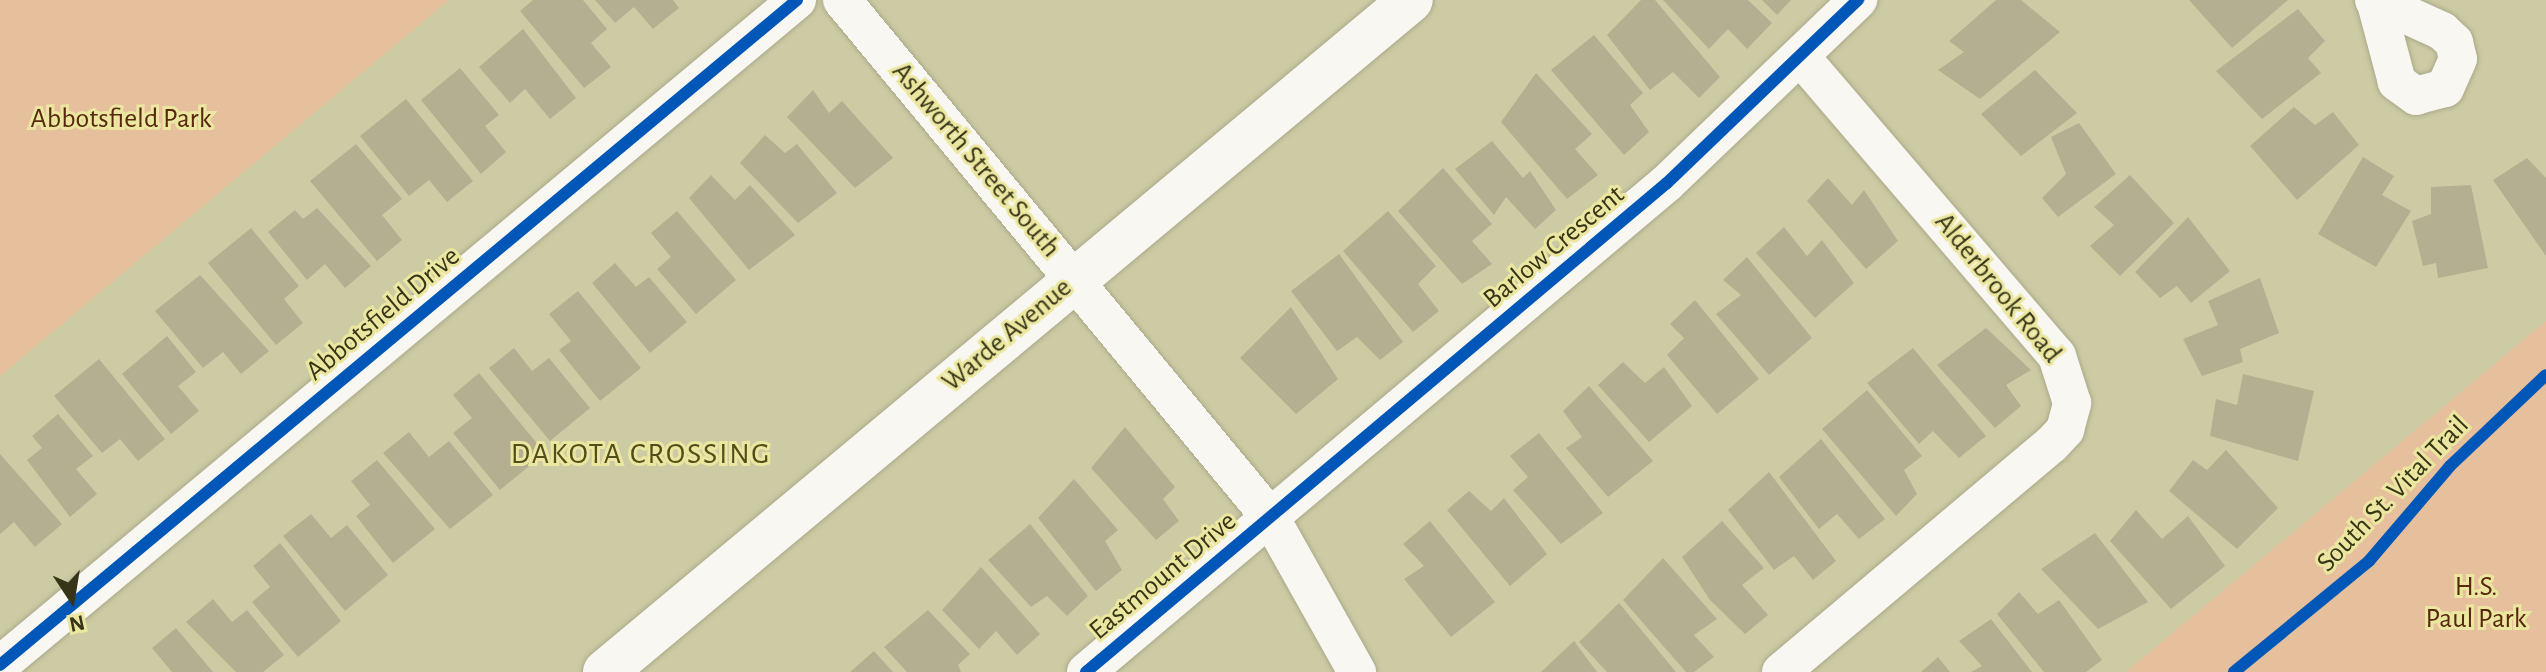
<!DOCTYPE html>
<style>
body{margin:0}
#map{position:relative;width:2546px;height:672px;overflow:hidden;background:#cdcba4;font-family:"Alegreya Sans",sans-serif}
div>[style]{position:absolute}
.green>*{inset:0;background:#e6bf9c}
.building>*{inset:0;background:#b5af91}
.roads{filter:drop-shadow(0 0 2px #aba98b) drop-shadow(0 0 2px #aba98b)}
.minor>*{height:38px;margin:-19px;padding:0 19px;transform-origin:19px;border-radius:19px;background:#f8f7f1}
.secondary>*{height:44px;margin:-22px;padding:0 22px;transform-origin:22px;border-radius:22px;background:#f8f7f1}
.cycleway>*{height:12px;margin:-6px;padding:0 6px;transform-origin:6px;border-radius:6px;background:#0057b8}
span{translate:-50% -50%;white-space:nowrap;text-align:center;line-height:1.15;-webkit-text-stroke:6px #ece7a0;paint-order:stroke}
.park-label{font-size:28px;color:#57270e}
.street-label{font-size:28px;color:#373518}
.neighbourhood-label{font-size:30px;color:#524e19;letter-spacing:2px}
.north{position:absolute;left:32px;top:560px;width:80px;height:80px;-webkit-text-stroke:6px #ece7a0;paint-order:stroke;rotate:168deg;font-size:22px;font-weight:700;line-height:32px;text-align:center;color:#373518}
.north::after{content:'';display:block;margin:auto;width:28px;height:36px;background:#373518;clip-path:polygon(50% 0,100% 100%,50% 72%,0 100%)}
</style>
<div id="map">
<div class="green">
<i style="clip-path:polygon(0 0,449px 0,0 376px)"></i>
<i style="clip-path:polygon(2546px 321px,2546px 672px,2126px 672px)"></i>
</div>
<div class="building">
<i style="clip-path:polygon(533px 0,583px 0,607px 29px,591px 43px,611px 67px,584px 88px,520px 11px)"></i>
<i style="clip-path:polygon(595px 0,673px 0,679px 8px,653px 29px,634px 7px,615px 23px)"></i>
<i style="clip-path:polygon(1641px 0,1655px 0,1720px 77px,1699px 98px,1673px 72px,1650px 90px,1607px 35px)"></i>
<i style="clip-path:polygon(1663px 0,1748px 0,1772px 23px,1747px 49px,1728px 29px,1709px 49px)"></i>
<i style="clip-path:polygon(1762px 0,1791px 0,1777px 15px)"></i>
<i style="clip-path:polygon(1996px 0,2021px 0,2060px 32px,1980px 99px,1938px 70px,1964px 52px,1949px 41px)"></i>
<i style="clip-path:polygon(2189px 0,2288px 0,2232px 48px)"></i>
<i style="clip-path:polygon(2298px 9px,2325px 41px,2308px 58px,2321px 73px,2262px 119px,2216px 71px)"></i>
<i style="clip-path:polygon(523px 29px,576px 98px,550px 119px,525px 89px,510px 103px,479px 67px)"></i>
<i style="clip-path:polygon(1594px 35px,1643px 93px,1630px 105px,1649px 132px,1624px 155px,1551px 70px)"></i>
<i style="clip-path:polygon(460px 68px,499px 115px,485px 126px,506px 152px,481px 174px,421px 100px)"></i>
<i style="clip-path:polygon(2035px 70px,2077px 113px,2021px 156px,1981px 114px)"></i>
<i style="clip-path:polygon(1536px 73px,1592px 134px,1575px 149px,1598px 175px,1567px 199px,1501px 122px)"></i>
<i style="clip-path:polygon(813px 90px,829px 113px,842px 101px,893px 158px,855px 188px,787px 117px)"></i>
<i style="clip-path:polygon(406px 99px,473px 181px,447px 202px,429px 180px,409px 196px,360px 136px)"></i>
<i style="clip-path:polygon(2294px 107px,2315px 125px,2333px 112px,2359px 145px,2297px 200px,2250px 146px)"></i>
<i style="clip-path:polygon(2079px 123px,2116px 174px,2058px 217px,2042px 198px,2066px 174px,2051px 137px)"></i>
<i style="clip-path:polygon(765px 135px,785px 153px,797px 144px,837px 193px,798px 223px,740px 163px)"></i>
<i style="clip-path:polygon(1492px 141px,1523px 178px,1530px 171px,1556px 210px,1535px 229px,1506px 197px,1494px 215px,1455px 169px)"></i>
<i style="clip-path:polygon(356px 144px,402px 199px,382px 215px,402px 240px,377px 261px,310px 181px)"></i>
<i style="clip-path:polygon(2363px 157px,2394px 176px,2382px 195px,2411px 211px,2376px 267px,2318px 234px)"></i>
<i style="clip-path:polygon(2527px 158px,2546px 178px,2546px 256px,2493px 180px)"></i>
<i style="clip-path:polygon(1443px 168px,1492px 224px,1472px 241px,1492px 264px,1462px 284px,1398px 211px)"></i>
<i style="clip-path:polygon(711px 175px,735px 200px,750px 185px,795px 235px,749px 270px,689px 198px)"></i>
<i style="clip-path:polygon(2130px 175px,2174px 223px,2120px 276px,2090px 246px,2114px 225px,2094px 207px)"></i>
<i style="clip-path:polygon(1828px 178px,1852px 205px,1864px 190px,1898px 241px,1866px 269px,1807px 201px)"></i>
<i style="clip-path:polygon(2471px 185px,2488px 268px,2438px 278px,2436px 263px,2423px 266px,2412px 221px,2431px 214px,2431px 187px)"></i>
<i style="clip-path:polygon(317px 208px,371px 266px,345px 288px,325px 264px,307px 280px,268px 232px,295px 210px,303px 219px)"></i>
<i style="clip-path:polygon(677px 211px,736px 280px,696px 314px,657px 269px,671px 257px,651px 233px)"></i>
<i style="clip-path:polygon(1388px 211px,1436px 266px,1418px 284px,1439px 311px,1413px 332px,1343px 251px)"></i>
<i style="clip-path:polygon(2188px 217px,2230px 271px,2191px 303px,2177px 286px,2160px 298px,2135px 272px)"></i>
<i style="clip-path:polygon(1784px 227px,1807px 256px,1822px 240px,1854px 283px,1815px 318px,1756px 253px)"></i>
<i style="clip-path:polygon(251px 228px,299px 286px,284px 299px,303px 323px,276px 345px,208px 263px)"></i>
<i style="clip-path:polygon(1339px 254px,1403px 342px,1380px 360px,1357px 337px,1337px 351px,1291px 291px)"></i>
<i style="clip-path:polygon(1747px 257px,1812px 338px,1769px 375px,1716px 314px,1741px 295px,1723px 280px)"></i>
<i style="clip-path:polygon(615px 263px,636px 287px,649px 277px,687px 322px,650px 353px,592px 283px)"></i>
<i style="clip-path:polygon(200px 275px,269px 351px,241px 374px,223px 352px,203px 368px,155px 311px)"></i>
<i style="clip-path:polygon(2260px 278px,2279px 333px,2240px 349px,2243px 362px,2202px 376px,2183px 339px,2218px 325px,2208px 301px)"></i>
<i style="clip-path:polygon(578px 291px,641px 368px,600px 401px,559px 350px,571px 341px,549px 314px)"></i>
<i style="clip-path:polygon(1695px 300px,1759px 379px,1717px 414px,1667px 355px,1684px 338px,1670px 324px)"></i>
<i style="clip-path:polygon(1291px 307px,1338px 379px,1296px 414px,1240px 358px)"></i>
<i style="clip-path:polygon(1986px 328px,2031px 370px,2006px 385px,2021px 406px,1995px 428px,1937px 365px)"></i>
<i style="clip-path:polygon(167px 336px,196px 372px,178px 386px,199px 411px,171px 434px,122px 374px)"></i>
<i style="clip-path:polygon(514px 348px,532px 371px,549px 358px,590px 408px,550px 441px,489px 368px)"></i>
<i style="clip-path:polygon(1913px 348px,1986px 436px,1959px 458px,1933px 431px,1919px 444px,1867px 383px)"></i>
<i style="clip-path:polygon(99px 359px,165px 439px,138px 461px,120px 439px,102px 453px,54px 396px)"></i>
<i style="clip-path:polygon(1623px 362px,1645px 383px,1664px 367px,1692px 406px,1649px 442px,1598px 385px)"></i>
<i style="clip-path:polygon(479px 373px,545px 453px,500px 490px,453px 433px,472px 418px,453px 395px)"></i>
<i style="clip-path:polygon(2243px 374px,2314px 391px,2298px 461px,2210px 436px,2216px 399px,2237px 405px)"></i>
<i style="clip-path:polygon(1589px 386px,1653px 461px,1608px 497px,1566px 448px,1582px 437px,1563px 411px)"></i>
<i style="clip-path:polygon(1867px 390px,1922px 456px,1904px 470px,1917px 494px,1896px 516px,1822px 429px)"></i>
<i style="clip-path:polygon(58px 414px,93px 456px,76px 469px,97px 494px,70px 517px,27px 460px,42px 448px,32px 436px)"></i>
<i style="clip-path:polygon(1125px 427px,1175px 487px,1163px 499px,1179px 521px,1156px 540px,1091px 468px)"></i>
<i style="clip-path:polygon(409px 432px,429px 457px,449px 441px,493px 495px,450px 529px,383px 453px)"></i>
<i style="clip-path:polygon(1539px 433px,1603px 513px,1561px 544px,1513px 490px,1528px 477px,1510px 456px)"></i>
<i style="clip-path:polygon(1821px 439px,1885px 519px,1859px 539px,1837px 514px,1819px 529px,1779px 477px)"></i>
<i style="clip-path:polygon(2226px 450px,2278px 508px,2237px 549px,2169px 491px,2193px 460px,2207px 470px)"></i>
<i style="clip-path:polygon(0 454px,62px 524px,35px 547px,14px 522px,0 534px)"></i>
<i style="clip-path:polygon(377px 460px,435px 529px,393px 563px,356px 516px,370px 505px,351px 481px)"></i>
<i style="clip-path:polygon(1769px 472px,1836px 561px,1813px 580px,1794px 556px,1774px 570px,1728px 510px)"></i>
<i style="clip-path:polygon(1074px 479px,1118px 530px,1105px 541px,1122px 570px,1096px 591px,1038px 518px)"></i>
<i style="clip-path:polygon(1469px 491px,1491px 511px,1504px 498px,1547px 554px,1510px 586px,1447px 510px)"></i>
<i style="clip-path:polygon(2136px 510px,2162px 539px,2188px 516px,2225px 566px,2171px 609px,2110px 541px)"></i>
<i style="clip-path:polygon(311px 514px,331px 538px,347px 525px,388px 575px,345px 611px,283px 536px)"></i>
<i style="clip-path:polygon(1430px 521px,1495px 602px,1451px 637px,1404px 579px,1424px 566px,1403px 544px)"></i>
<i style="clip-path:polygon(1722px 521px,1764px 568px,1742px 585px,1768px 615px,1745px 634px,1710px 600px,1682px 557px)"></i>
<i style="clip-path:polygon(1030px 524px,1088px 596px,1067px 616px,1047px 596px,1031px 607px,988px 560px)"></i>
<i style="clip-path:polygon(2095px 533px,2148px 602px,2098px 629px,2041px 569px)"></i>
<i style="clip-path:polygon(280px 543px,341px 621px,298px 657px,252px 602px,270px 587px,253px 566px)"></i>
<i style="clip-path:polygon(1663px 558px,1717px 619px,1694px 635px,1714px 657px,1694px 672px,1686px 672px,1623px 600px)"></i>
<i style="clip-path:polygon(981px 567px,1040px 634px,1017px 655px,996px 631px,979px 649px,942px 610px)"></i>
<i style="clip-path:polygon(2019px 592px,2038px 614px,2059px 600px,2102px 660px,2086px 672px,2044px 672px,1997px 614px)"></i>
<i style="clip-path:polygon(213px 599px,232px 622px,247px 610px,284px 655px,263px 672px,236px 672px,186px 622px)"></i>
<i style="clip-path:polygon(1619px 603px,1676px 672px,1607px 672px,1579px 642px)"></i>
<i style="clip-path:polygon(928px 610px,970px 654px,958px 665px,961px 672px,907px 672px,884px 647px)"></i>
<i style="clip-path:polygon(1991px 619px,2032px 672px,1971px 672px,1982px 666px,1959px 641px)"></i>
<i style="clip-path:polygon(176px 628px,213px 672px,172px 672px,152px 648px)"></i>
<i style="clip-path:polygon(1574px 641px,1597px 672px,1541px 672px)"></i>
<i style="clip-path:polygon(874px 651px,893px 672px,850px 672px)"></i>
<i style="clip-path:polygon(1938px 657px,1950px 672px,1921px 672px)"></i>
</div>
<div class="roads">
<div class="minor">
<i style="left:842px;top:0;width:671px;rotate:50.38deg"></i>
<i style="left:1270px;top:517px;width:178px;rotate:60.7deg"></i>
<i style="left:2374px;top:0;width:75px;rotate:24.5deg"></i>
<i style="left:2442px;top:31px;width:16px;rotate:43deg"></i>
<i style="left:2454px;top:42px;width:17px;rotate:77deg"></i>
<i style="left:2458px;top:59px;width:32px;rotate:114deg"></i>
<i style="left:2445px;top:88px;width:30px;rotate:165deg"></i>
<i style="left:2416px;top:96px;width:24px;rotate:-144deg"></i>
<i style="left:2397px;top:82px;width:82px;rotate:-104.9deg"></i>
<i style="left:0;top:665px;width:1038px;rotate:-39.84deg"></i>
<i style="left:1086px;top:672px;width:759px;rotate:-40.09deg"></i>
<i style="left:1667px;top:183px;width:265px;rotate:-43.8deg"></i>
<i style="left:1781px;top:672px;width:353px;rotate:-40.1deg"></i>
<i style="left:2051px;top:445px;width:21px;rotate:-47deg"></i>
<i style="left:2065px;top:430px;width:28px;rotate:-75deg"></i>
<i style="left:2072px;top:403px;width:49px;rotate:-107.7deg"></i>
<i style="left:2057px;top:356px;width:392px;rotate:-130.6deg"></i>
</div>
<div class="secondary">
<i style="left:605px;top:672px;width:1049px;rotate:-39.82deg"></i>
</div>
</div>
<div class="cycleway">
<i style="left:0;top:665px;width:1038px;rotate:-39.84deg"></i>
<i style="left:1086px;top:672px;width:759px;rotate:-40.09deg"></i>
<i style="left:1667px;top:183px;width:265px;rotate:-43.8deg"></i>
<i style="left:2234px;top:672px;width:175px;rotate:-39.4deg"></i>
<i style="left:2369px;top:561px;width:125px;rotate:-49.5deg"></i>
<i style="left:2450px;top:466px;width:132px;rotate:-43.5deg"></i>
</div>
<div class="park-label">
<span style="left:121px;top:119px">Abbotsfield Park</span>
<span style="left:2476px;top:603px">H.S.<br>Paul Park</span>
</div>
<div class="street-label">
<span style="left:976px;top:160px;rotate:50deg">Ashworth Street South</span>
<span style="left:1554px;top:247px;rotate:-40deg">Barlow Crescent</span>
<span style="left:1998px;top:288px;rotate:51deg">Alderbrook Road</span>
<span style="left:383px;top:314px;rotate:-40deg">Abbotsfield Drive</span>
<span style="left:1007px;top:335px;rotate:-40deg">Warde Avenue</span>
<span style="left:2393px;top:494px;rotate:-46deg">South St. Vital Trail</span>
<span style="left:1163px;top:576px;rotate:-40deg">Eastmount Drive</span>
</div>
<div class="neighbourhood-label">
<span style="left:641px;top:454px">DAKOTA CROSSING</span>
</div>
<div class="north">N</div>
</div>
